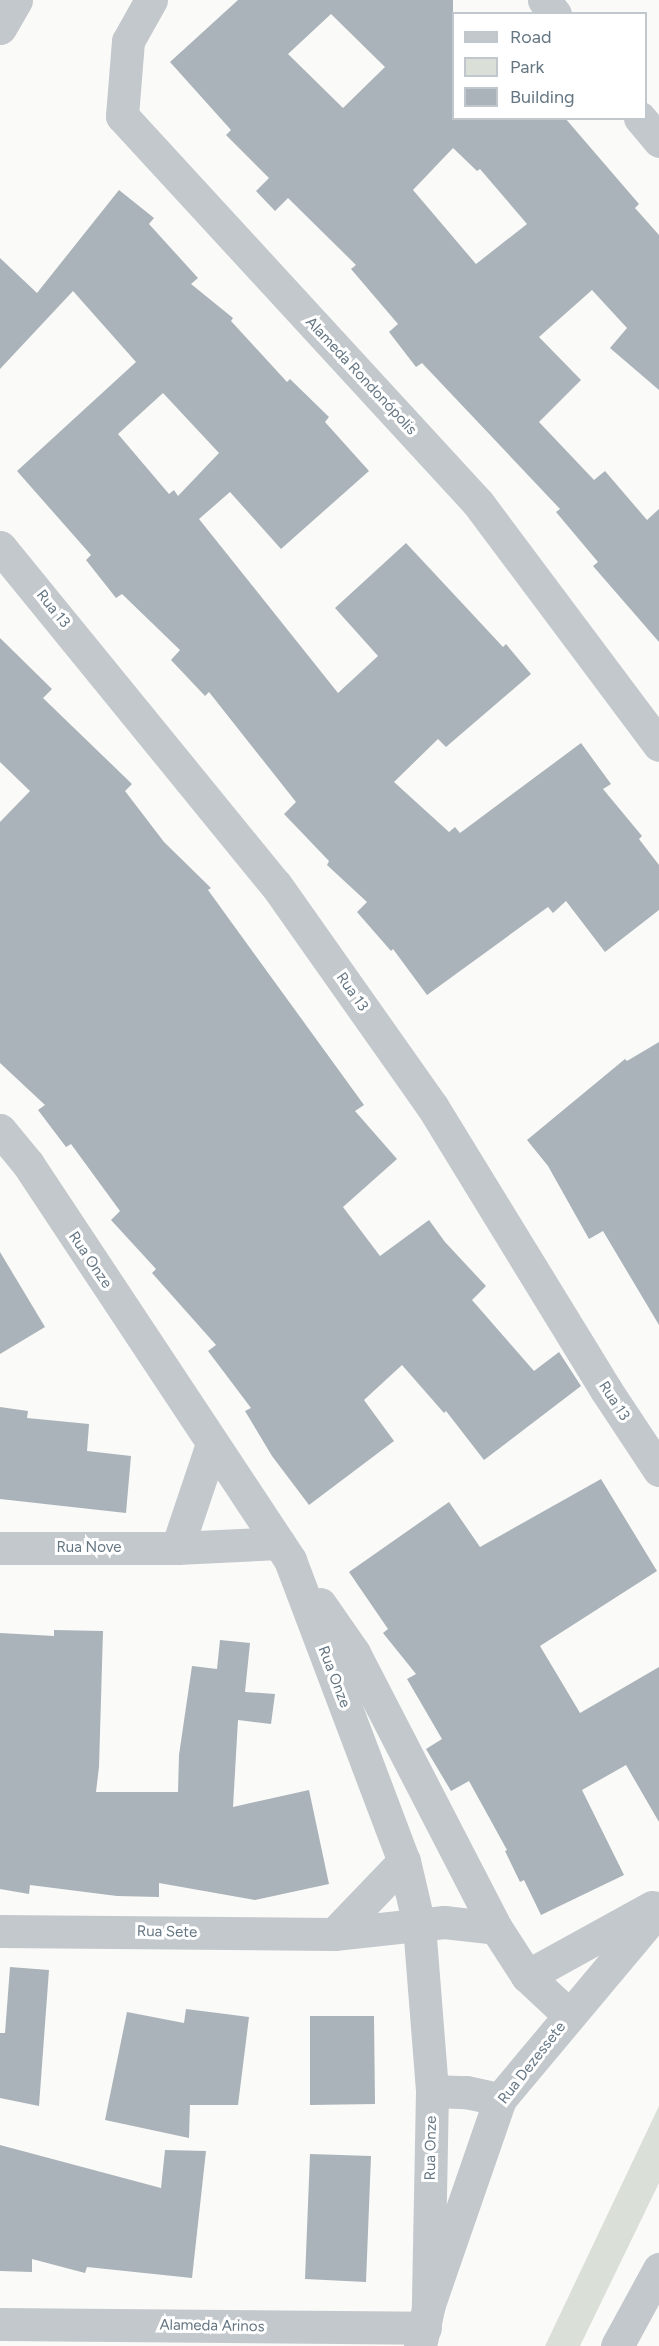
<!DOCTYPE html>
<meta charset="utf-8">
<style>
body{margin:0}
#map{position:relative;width:659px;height:2346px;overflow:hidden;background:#fafaf8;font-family:Figtree,sans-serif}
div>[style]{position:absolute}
.green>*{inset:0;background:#dadfd7}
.building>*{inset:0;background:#aab3b9}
.minor>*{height:33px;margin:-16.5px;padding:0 16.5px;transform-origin:16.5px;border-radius:16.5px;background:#c3c8cc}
span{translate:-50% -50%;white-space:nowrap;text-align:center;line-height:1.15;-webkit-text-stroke:6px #fff;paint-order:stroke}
.street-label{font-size:15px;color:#657683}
.legend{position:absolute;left:452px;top:12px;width:195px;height:108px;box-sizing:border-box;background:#fff;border:2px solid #c1c8cd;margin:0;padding:8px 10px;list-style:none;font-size:18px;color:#657683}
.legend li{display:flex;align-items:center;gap:12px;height:30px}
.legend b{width:30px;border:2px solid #c1c8cd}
</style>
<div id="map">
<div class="green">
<i style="clip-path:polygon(659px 2106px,659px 2183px,580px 2346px,545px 2346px)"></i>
</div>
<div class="building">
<i style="clip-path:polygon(evenodd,238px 0,453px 0,453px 118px,565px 118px,639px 204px,635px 208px,659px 235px,659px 390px,610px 348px,627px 328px,592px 290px,539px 337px,581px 380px,539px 422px,594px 480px,605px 471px,647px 520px,659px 509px,659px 642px,593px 566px,598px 562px,556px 512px,560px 509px,422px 363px,416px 367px,389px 332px,398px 324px,351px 269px,356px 265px,288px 198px,275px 211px,256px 191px,269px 178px,226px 135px,231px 130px,170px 62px,238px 0,331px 14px,385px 67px,343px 108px,288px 54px,331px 14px,238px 0,453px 148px,477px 171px,480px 169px,527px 224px,476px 264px,413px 190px,453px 148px)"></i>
<i style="clip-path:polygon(evenodd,119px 190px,154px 218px,149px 224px,198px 278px,191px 284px,233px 318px,231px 321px,287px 382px,290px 379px,329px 417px,325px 422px,369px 471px,281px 549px,230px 492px,199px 519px,338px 693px,378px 656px,335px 608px,406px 543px,503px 647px,506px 644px,531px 674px,446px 747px,438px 739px,394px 782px,449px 832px,455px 827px,460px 833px,581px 743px,611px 784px,603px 789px,642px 836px,639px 839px,659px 865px,659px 910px,605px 952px,566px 901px,553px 913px,548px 907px,427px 995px,393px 949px,391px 951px,357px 912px,367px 902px,327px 865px,329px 861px,284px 814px,296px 802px,209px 692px,205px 696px,171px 660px,180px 650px,122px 594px,116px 598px,86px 560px,91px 555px,17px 471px,136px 362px,73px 291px,0 369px,0 258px,37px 293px,119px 190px,163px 393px,219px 453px,178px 496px,174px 490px,169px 494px,118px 434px,163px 393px)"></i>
<i style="clip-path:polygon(0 638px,52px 689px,43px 698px,132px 784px,125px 791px,164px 842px,211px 888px,208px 890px,364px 1105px,355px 1111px,397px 1159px,343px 1207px,380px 1256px,429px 1220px,445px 1242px,486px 1286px,472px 1300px,534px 1371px,559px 1352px,581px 1386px,484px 1460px,446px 1411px,444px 1413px,402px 1365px,364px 1400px,394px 1441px,309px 1505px,272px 1456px,245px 1411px,251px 1408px,208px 1351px,216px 1345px,152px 1273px,156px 1269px,111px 1220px,120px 1211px,71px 1144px,66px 1147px,38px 1110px,45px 1105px,0 1063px,0 822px,30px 791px,0 762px)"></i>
<i style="clip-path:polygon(659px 1042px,659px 1325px,603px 1231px,589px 1239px,548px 1166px,527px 1140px,625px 1059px,627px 1061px)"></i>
<i style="clip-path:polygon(0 1252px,45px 1327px,0 1354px)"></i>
<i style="clip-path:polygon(0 1407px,28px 1411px,27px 1418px,89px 1424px,87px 1451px,131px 1456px,126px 1513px,0 1499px)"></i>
<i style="clip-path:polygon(601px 1479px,657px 1571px,540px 1646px,580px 1713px,659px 1667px,659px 1822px,626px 1765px,582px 1790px,624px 1875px,541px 1915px,524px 1880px,520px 1882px,505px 1851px,507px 1850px,469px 1781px,451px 1791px,426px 1749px,442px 1739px,407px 1679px,416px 1674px,383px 1633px,388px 1629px,349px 1572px,449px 1502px,480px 1547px)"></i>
<i style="clip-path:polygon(54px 1630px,103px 1631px,99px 1767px,96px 1792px,178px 1792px,179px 1755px,192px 1666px,217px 1669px,220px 1640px,250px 1643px,245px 1692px,275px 1694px,271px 1724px,238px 1720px,233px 1807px,309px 1790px,329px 1884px,255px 1900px,159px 1883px,159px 1897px,117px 1896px,30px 1885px,29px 1894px,0 1889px,0 1633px,54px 1636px)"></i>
<i style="clip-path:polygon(10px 1967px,49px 1970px,39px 2106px,0 2098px,0 2033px,5px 2033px)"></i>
<i style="clip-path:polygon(186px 2009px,249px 2017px,238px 2105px,190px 2105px,189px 2138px,105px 2120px,127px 2012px,184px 2023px)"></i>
<i style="clip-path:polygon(310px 2016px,374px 2016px,375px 2104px,310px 2105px)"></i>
<i style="clip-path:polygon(0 2145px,161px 2188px,165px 2150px,206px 2151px,192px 2278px,87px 2267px,85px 2273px,32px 2259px,32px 2272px,0 2271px)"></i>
<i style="clip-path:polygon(310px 2154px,371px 2156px,366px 2282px,305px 2279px)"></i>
</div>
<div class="minor">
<i style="left:151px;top:0;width:47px;rotate:119.3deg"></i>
<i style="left:128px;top:41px;width:75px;rotate:94.6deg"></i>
<i style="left:122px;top:116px;width:526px;rotate:47.39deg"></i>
<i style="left:478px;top:503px;width:302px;rotate:53.2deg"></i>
<i style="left:544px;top:0;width:18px;rotate:52deg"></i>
<i style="left:0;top:28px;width:32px;rotate:-60deg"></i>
<i style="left:640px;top:118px;width:30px;rotate:50deg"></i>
<i style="left:0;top:547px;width:436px;rotate:50.8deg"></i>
<i style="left:276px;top:885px;width:271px;rotate:54.8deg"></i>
<i style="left:432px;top:1106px;width:333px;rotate:58.5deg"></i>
<i style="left:606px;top:1390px;width:96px;rotate:56.5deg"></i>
<i style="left:0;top:1130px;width:44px;rotate:50.5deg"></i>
<i style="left:28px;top:1164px;width:475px;rotate:56.5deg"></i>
<i style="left:290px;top:1560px;width:322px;rotate:69.3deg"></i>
<i style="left:404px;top:1861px;width:66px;rotate:76.8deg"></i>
<i style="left:419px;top:1925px;width:167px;rotate:85.5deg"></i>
<i style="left:432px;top:2091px;width:216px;rotate:91.1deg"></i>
<i style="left:0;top:1548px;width:177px"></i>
<i style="left:177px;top:1548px;width:102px;rotate:-2.8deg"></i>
<i style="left:177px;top:1548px;width:110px;rotate:-71.4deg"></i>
<i style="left:320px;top:1604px;width:60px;rotate:55.2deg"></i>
<i style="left:354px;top:1653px;width:309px;rotate:62.7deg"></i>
<i style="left:496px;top:1928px;width:57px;rotate:57.1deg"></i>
<i style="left:527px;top:1976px;width:57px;rotate:42.9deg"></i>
<i style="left:0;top:1931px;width:334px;rotate:0.5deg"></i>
<i style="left:334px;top:1934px;width:111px;rotate:-6.2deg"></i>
<i style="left:444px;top:1922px;width:52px;rotate:6.6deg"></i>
<i style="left:334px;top:1934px;width:101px;rotate:-46.2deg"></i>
<i style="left:527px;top:1976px;width:143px;rotate:-28.9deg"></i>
<i style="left:432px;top:2091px;width:34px;rotate:2deg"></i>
<i style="left:466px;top:2092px;width:35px;rotate:12deg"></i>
<i style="left:0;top:2324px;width:425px;rotate:0.5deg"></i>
<i style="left:420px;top:2346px;width:40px;rotate:-78deg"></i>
<i style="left:428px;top:2307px;width:220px;rotate:-70.9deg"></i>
<i style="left:500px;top:2099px;width:248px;rotate:-50.1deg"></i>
<i style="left:617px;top:2346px;width:88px;rotate:-61.4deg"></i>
</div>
<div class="street-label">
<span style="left:361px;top:376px;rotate:47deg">Alameda Rondonópolis</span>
<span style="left:53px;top:609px;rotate:51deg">Rua 13</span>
<span style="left:352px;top:992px;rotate:55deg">Rua 13</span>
<span style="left:90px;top:1260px;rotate:56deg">Rua Onze</span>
<span style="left:614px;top:1401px;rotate:57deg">Rua 13</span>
<span style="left:89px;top:1548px">Rua Nove</span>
<span style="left:334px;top:1677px;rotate:69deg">Rua Onze</span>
<span style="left:167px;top:1932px;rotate:1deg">Rua Sete</span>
<span style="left:532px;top:2063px;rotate:-52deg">Rua Dezessete</span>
<span style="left:431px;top:2148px;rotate:-89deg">Rua Onze</span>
<span style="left:212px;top:2326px;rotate:1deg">Alameda Arinos</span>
</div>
<ul class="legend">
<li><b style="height:8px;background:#c3c8cc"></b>Road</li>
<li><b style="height:16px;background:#dadfd7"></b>Park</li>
<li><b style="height:16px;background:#aab3b9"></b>Building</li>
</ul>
</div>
